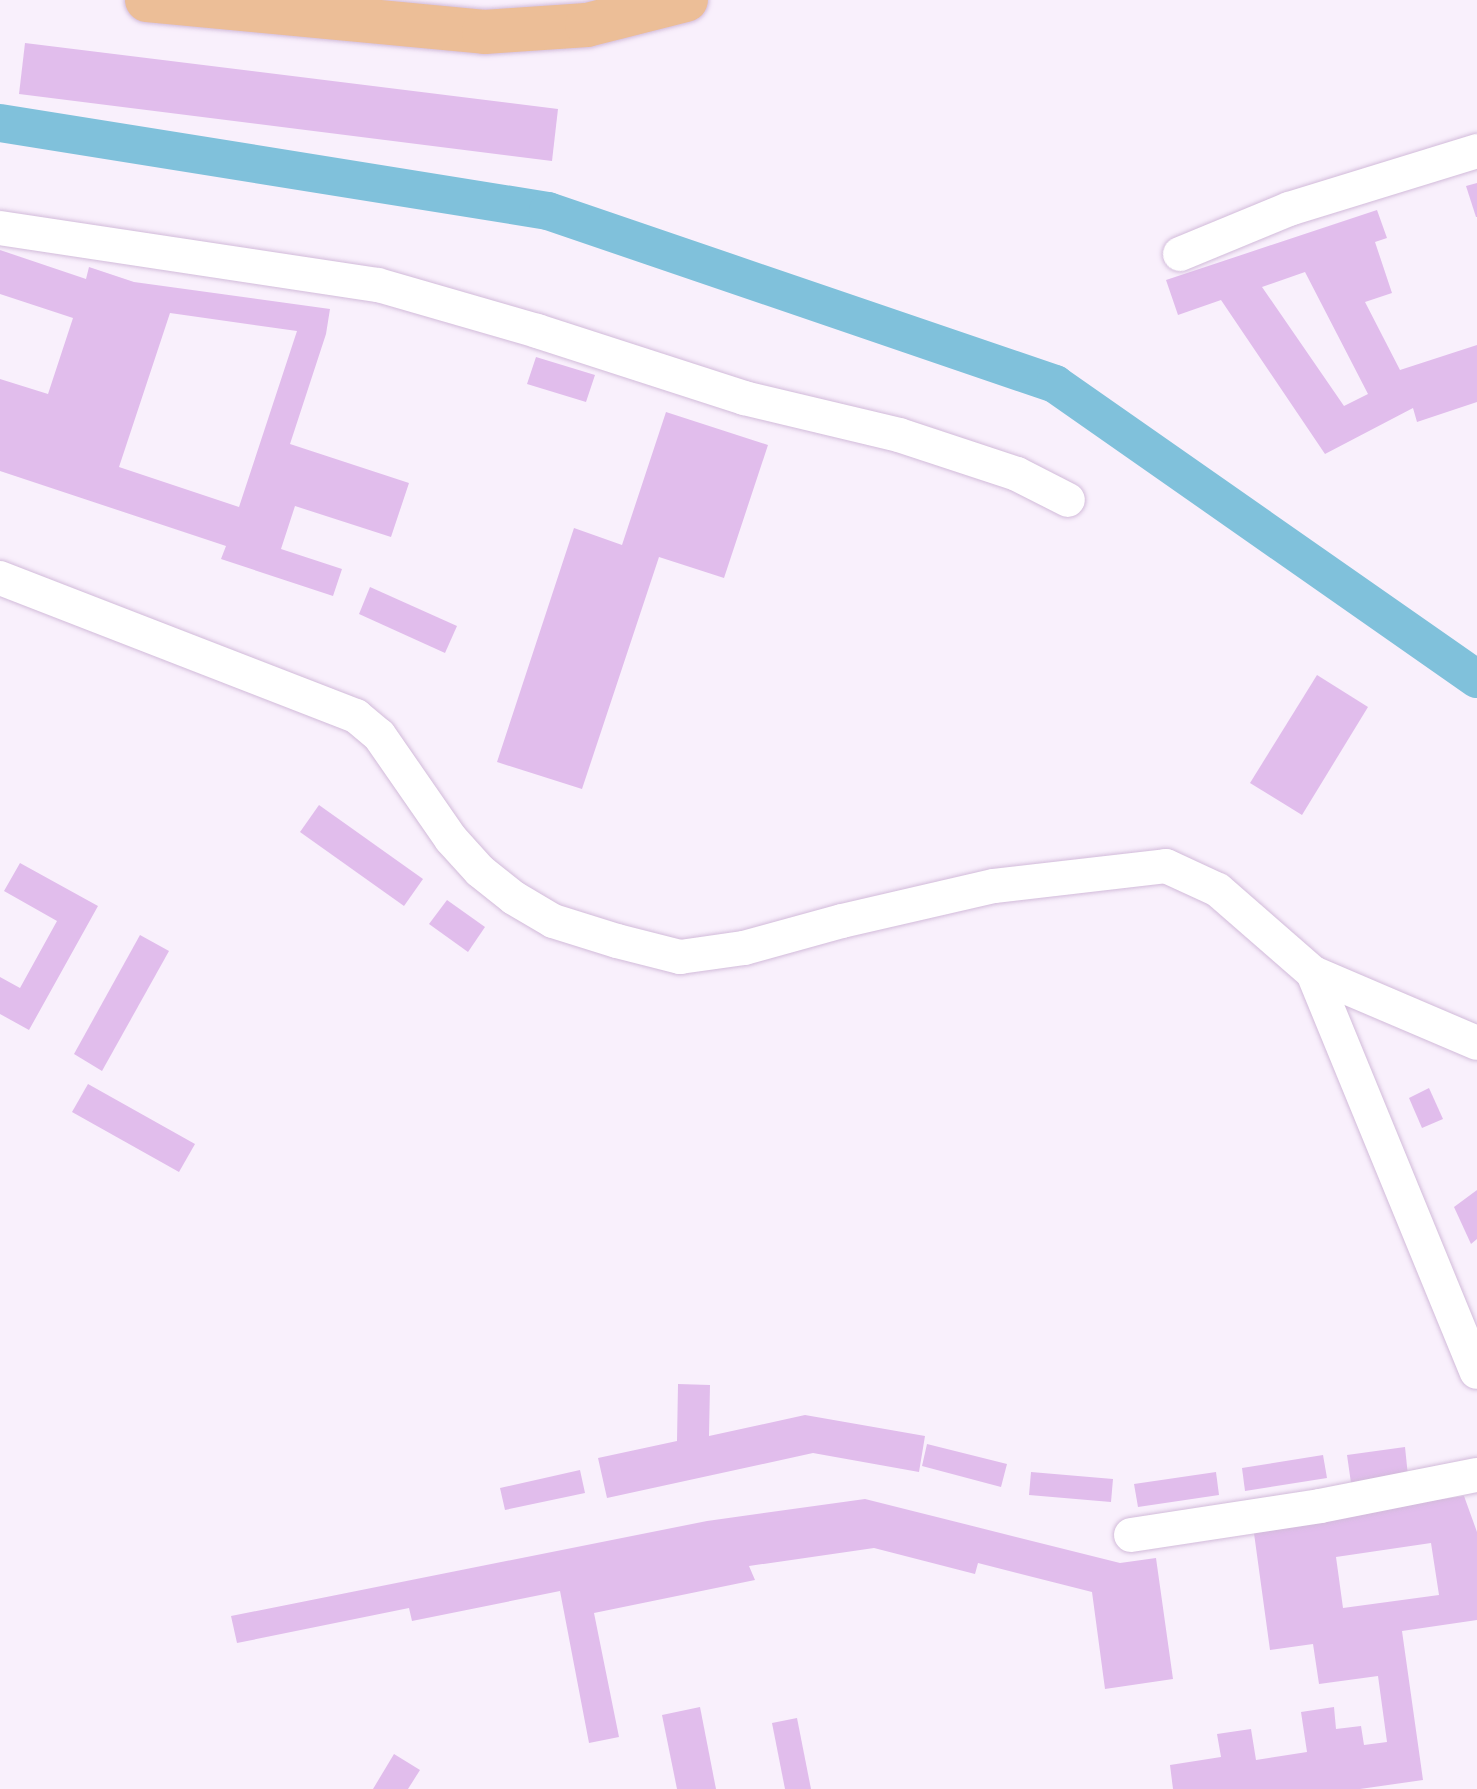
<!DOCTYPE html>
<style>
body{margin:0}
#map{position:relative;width:1477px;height:1789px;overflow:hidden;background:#f9f0fc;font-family:"Times New Roman",serif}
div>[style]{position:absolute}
.canal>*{height:38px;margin:-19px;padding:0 19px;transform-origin:19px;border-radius:19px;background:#80c1db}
.building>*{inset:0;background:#e1bdec}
.roads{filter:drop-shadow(0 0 2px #d2bbda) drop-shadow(0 0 2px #d2bbda)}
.minor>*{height:34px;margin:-17px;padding:0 17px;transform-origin:17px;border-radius:17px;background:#fff}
.major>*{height:44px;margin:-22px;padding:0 22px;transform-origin:22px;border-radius:22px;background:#ecbe97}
span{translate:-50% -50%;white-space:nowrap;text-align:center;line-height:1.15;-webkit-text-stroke:6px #fff;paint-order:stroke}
</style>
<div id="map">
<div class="canal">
<i style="left:0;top:123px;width:555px;rotate:9.12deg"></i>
<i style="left:548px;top:211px;width:536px;rotate:18.84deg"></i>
<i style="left:1055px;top:384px;width:515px;rotate:34.96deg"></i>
</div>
<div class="building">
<i style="clip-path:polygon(25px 43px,558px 109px,552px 161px,19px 94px)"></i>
<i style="clip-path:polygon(1477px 183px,1477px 217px,1476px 217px,1466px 186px)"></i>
<i style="clip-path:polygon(evenodd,1377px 210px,1387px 238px,1375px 242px,1392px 293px,1365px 302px,1400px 370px,1477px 345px,1477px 402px,1417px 422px,1413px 408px,1325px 454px,1221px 300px,1178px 315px,1166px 280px,1377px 210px,1305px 272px,1368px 394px,1344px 406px,1262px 287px,1305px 272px)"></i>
<i style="clip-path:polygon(evenodd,0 250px,86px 279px,89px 267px,134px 282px,330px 309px,326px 334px,290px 444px,409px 483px,391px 537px,295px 506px,281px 549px,342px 569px,333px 596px,221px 559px,226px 546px,0 471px,0 379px,48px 394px,73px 318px,0 294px,0 250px,170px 313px,297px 331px,239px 507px,119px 467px,170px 313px)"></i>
<i style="clip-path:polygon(536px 357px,595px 375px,586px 402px,527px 384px)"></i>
<i style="clip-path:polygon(666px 412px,768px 445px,724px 578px,659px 557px,582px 789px,497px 762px,574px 528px,622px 545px)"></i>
<i style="clip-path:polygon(370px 587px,457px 626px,445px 653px,359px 614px)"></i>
<i style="clip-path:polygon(1317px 675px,1368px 707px,1302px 815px,1250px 783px)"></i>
<i style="clip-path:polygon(319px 805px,423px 879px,404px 906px,300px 832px)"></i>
<i style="clip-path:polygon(20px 863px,98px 906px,29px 1030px,0 1014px,0 977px,20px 988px,57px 921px,4px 891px)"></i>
<i style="clip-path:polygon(447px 900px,485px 927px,468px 952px,429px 924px)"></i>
<i style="clip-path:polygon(140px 935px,169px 951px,102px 1071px,74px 1054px)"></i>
<i style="clip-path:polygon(88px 1084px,195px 1144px,179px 1172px,72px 1112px)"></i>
<i style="clip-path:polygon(1429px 1088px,1443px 1119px,1422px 1128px,1409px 1098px)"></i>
<i style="clip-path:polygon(1477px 1190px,1477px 1239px,1471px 1244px,1454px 1207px)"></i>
<i style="clip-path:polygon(678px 1384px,710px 1385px,709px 1436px,805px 1415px,925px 1436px,919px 1472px,813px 1453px,607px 1498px,598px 1458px,677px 1441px)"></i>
<i style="clip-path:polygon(927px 1444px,1007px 1464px,1001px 1487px,922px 1466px)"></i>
<i style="clip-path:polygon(1405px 1447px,1408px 1476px,1351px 1483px,1347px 1455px)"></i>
<i style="clip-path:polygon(1323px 1455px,1327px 1478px,1245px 1491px,1242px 1468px)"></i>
<i style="clip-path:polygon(580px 1470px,585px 1493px,505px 1510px,500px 1488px)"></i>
<i style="clip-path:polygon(1031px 1472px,1113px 1479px,1111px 1502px,1029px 1495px)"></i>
<i style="clip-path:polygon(1216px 1472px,1219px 1495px,1138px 1507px,1134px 1484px)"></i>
<i style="clip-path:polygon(evenodd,1464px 1496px,1477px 1532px,1477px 1620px,1402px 1631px,1423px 1780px,1360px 1789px,1173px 1789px,1170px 1765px,1221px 1757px,1217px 1734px,1251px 1729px,1256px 1760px,1307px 1752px,1301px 1712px,1334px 1707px,1336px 1729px,1361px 1726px,1364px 1745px,1387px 1742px,1378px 1676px,1319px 1684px,1313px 1644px,1270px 1650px,1253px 1526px,1464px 1496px,1431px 1543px,1439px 1595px,1343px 1608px,1336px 1557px,1431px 1543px)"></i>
<i style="clip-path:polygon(865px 1499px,1120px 1563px,1156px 1558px,1173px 1679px,1105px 1689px,1092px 1592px,978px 1563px,975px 1574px,874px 1548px,749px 1566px,755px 1580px,594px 1613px,619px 1737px,589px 1743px,560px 1591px,412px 1621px,409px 1608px,237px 1643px,231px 1616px,707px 1521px)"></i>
<i style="clip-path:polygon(700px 1707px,716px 1789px,677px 1789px,662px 1715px)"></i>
<i style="clip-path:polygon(797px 1718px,811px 1789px,785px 1789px,772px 1723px)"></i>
<i style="clip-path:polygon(394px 1754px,420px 1770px,408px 1789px,373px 1789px)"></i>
</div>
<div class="roads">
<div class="minor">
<i style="left:0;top:228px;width:382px;rotate:8.6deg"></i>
<i style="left:378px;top:285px;width:166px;rotate:16.1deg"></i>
<i style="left:537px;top:331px;width:218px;rotate:17.9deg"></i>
<i style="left:744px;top:398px;width:159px;rotate:13.4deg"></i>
<i style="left:899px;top:435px;width:124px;rotate:18.3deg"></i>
<i style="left:1017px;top:474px;width:57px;rotate:27deg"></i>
<i style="left:1180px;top:254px;width:118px;rotate:-22.4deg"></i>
<i style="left:1289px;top:209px;width:197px;rotate:-17.1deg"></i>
<i style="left:0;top:578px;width:382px;rotate:21.2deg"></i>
<i style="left:356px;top:716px;width:30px;rotate:40deg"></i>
<i style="left:379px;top:735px;width:126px;rotate:55.3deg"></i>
<i style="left:451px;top:839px;width:43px;rotate:47.8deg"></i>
<i style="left:480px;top:871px;width:43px;rotate:38.5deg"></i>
<i style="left:514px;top:898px;width:45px;rotate:30.5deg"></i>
<i style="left:553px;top:921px;width:67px;rotate:17.4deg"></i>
<i style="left:617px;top:941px;width:65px;rotate:14.3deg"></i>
<i style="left:680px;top:957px;width:65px;rotate:-8deg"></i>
<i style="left:744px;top:948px;width:102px;rotate:-15.4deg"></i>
<i style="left:842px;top:921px;width:156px;rotate:-13deg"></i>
<i style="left:994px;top:886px;width:173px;rotate:-6.6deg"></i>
<i style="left:1166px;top:866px;width:57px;rotate:24.8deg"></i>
<i style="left:1218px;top:890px;width:126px;rotate:41.1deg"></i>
<i style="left:1313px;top:973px;width:178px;rotate:23.1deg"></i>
<i style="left:1313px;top:973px;width:431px;rotate:67.7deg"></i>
<i style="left:1131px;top:1535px;width:191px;rotate:-8.7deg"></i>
<i style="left:1320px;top:1506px;width:160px;rotate:-11.2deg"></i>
</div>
<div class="major">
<i style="left:147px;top:0;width:339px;rotate:5.4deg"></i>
<i style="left:484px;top:32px;width:103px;rotate:-3.9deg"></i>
<i style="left:587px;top:25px;width:102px;rotate:-14.2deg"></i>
</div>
</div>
</div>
